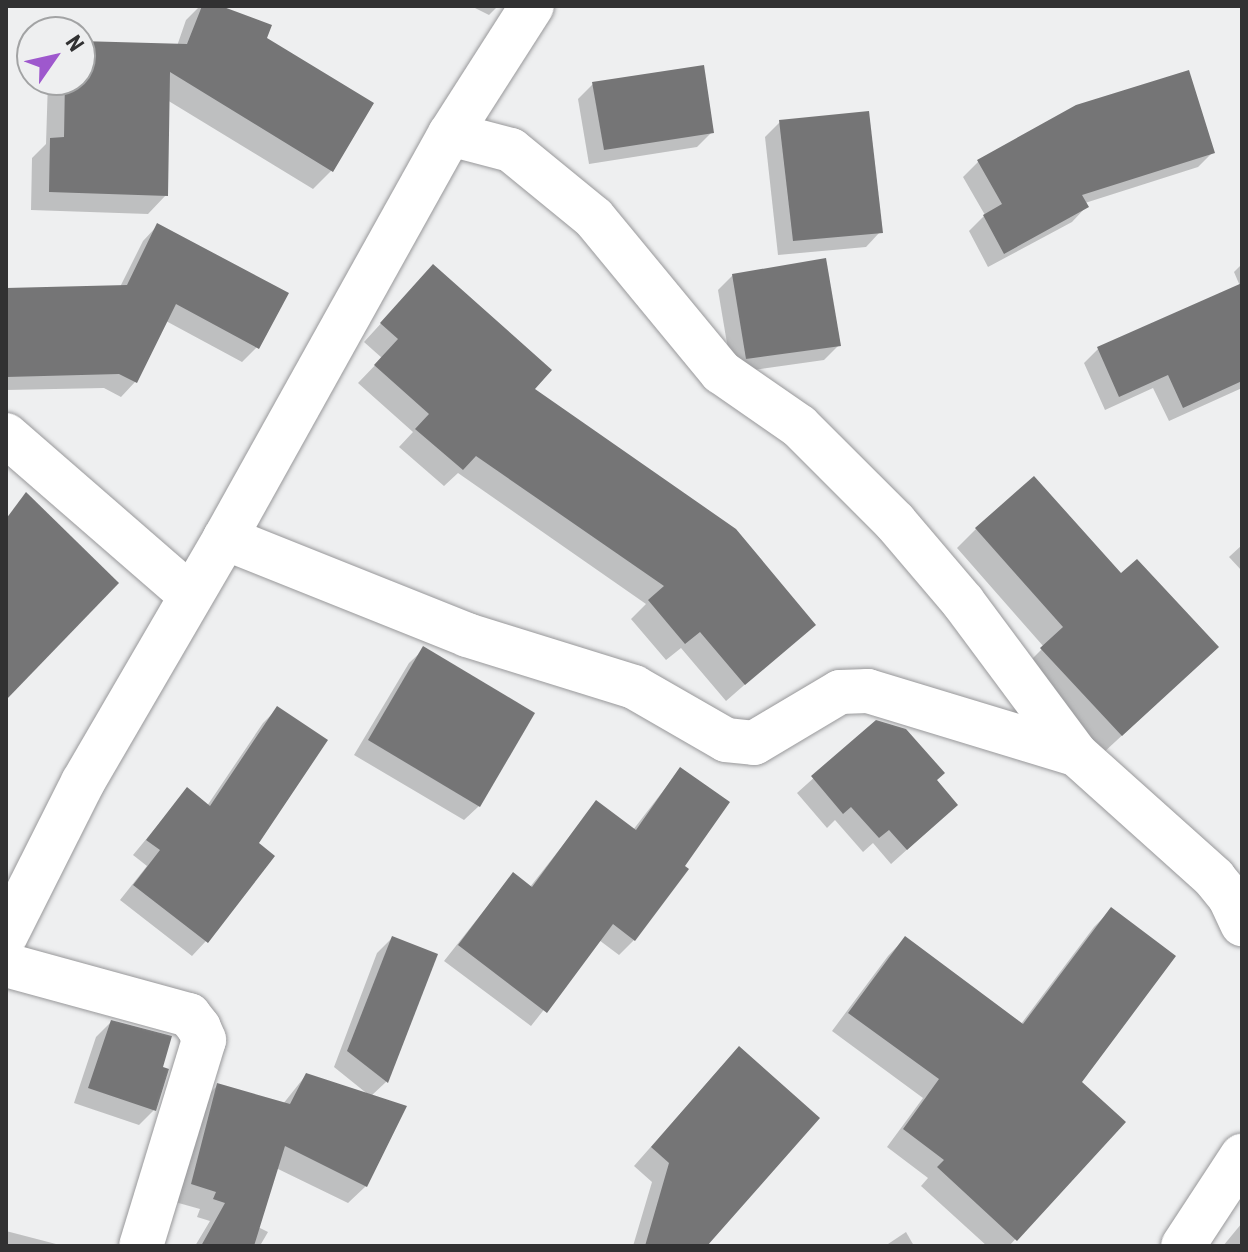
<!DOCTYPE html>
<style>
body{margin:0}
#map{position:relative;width:1248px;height:1252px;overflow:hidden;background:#eeeff0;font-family:"Roboto Condensed",sans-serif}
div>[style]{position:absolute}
.shadow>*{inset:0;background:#0003}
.building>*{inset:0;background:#757576}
.roads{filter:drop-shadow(0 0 2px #98989a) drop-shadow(0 0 2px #98989a)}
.minor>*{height:44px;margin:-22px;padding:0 22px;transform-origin:22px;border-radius:22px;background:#fff}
span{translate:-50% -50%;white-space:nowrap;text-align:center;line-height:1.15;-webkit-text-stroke:8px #eeeff0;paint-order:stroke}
.frame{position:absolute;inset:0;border:8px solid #313132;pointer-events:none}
.north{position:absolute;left:16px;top:16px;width:80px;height:80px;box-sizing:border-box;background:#eeeff0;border:2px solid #a2a3a4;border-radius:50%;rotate:56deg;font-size:22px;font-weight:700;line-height:32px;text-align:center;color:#313132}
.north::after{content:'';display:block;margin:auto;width:28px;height:36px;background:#9e58cd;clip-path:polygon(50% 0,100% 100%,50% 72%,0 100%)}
</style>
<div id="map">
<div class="shadow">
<i style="clip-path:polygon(200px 6px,216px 6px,265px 39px,332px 170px,313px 189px,167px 100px,166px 195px,148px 214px,31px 210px,32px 158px,46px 144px,48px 80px,80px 80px,80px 43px,177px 46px,186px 20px)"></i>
<i style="clip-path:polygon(471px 6px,498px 6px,489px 15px)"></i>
<i style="clip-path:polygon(593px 84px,712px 132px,697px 147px,589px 164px,578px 99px)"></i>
<i style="clip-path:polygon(780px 122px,880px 232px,866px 247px,778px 255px,765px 137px)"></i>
<i style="clip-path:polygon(1213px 152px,1198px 167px,1085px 203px,1086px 207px,1072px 222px,988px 267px,969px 231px,985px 215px,963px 177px,978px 162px)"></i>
<i style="clip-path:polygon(157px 226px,257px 347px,242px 362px,166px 321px,135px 382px,121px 397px,104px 388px,6px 390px,6px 290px,120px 287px,143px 241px)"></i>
<i style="clip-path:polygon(1242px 264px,1242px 388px,1169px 421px,1153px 388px,1105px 410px,1084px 363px,1098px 349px,1240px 286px,1234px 272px)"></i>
<i style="clip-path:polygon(733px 275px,839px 345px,824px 360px,732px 373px,718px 290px)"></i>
<i style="clip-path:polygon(416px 285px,532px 390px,813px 625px,726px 701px,681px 648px,666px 660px,631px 619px,646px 604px,458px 473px,444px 486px,399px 447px,413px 432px,358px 383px,382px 358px,364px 342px)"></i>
<i style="clip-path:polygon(976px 529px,1197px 666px,1102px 754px,1022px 669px,1044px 647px,957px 548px)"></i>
<i style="clip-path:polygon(1242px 545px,1242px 571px,1229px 557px)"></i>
<i style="clip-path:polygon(424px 649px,479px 806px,464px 820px,354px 755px,409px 663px)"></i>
<i style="clip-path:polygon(278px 708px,256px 844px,206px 941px,192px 956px,120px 900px,147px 866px,133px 855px,187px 790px,207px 806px,263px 723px)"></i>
<i style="clip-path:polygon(876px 722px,935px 781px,940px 820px,891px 864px,873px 843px,863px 852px,835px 820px,827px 828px,797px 793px)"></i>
<i style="clip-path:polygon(680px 769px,634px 940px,619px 955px,599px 940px,531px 1026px,444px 961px,513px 874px,530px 887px,596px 803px,633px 830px)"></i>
<i style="clip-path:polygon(1112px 909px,1079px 1083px,1123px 1122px,1009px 1246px,987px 1246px,921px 1186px,928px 1178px,887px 1147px,923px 1098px,832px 1031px,888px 956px,905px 938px,1021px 1024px,1094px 927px)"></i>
<i style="clip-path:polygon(392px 938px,435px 955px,386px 1082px,371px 1096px,366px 1186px,348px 1203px,276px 1168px,258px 1227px,268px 1232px,261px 1244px,265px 1246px,195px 1246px,210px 1221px,197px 1217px,200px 1209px,175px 1202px,200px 1103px,218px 1085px,283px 1104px,306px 1075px,370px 1096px,334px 1067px,377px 953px)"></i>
<i style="clip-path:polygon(111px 1022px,160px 1068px,154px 1110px,139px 1125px,74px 1103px,96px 1037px)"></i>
<i style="clip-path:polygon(721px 1067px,707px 1243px,718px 1246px,633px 1246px,652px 1182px,634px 1166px)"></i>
<i style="clip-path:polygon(1242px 1223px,1242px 1246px,1223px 1246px)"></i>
<i style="clip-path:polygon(6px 1231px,56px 1244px,55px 1246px,6px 1246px)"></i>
<i style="clip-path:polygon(906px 1232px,914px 1246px,885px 1246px)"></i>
</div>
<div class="building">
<i style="clip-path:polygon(202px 6px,221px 6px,272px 25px,267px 38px,374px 103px,333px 172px,170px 72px,168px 196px,49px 192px,50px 138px,64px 137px,65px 80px,80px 80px,80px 41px,187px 44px)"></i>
<i style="clip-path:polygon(704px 65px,714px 133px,604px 150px,592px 82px)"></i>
<i style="clip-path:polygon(1189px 70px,1215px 153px,1082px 195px,1089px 207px,1004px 254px,983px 215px,1002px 204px,977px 160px,1076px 105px)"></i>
<i style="clip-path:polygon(869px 111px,883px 233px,793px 241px,779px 120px)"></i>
<i style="clip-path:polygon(157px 223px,289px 293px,259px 349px,176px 304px,137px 383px,119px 374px,6px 377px,6px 288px,127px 285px)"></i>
<i style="clip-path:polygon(826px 258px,841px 346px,746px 359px,732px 274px)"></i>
<i style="clip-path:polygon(433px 264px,552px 370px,535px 389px,736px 529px,816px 625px,745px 685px,700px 632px,685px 644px,648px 600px,664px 586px,476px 456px,463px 470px,415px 429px,429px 414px,374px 365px,398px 339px,380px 323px)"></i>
<i style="clip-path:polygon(1242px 283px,1242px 381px,1183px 408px,1168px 375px,1119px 397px,1097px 347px)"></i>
<i style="clip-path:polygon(1034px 476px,1121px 573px,1137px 559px,1219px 647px,1122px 736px,1040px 648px,1063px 627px,975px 528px)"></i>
<i style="clip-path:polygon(26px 492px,119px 583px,6px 700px,6px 519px)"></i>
<i style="clip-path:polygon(423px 646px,535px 713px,480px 807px,368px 740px)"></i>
<i style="clip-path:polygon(277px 706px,328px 740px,259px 843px,275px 856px,208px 943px,133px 885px,160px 850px,146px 840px,187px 787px,210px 806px)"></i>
<i style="clip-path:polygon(876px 720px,906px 729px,945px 773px,937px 780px,958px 805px,907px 850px,889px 830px,879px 838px,851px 807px,843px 814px,811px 776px)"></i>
<i style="clip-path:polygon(680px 767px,730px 802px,685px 866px,689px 869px,635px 941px,613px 924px,547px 1013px,458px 945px,513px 872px,532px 887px,596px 800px,636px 830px)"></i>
<i style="clip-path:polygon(1111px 907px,1176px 956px,1082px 1082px,1126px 1122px,1017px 1241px,937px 1167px,944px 1160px,903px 1129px,939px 1079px,848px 1013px,905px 936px,1023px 1024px)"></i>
<i style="clip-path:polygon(392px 936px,438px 954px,388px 1083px,347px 1051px)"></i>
<i style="clip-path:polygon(111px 1020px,172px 1036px,163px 1067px,169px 1069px,156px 1111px,88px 1088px)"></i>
<i style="clip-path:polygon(739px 1046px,820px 1118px,707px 1246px,645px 1246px,669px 1163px,651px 1147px)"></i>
<i style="clip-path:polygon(306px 1073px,407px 1106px,367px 1187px,285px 1146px,254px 1246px,201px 1246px,225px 1203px,213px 1199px,216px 1192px,191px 1184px,217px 1083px,290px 1104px)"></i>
</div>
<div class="roads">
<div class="minor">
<i style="left:450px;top:134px;width:63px;rotate:14.7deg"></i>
<i style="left:511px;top:150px;width:107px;rotate:39.3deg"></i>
<i style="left:594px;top:218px;width:200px;rotate:50.5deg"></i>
<i style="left:721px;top:372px;width:95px;rotate:34.7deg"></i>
<i style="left:799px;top:426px;width:136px;rotate:45deg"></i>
<i style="left:895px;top:522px;width:105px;rotate:49.6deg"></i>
<i style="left:963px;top:602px;width:189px;rotate:53.4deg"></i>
<i style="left:6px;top:435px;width:244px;rotate:41deg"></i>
<i style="left:225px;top:538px;width:261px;rotate:21.8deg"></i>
<i style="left:467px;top:635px;width:175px;rotate:17.3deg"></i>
<i style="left:634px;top:687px;width:106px;rotate:29.9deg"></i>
<i style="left:726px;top:740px;width:28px;rotate:6deg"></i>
<i style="left:754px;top:743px;width:100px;rotate:-30.7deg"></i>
<i style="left:840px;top:692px;width:28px;rotate:-2deg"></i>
<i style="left:868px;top:691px;width:217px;rotate:16.9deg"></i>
<i style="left:1076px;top:754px;width:186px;rotate:41.9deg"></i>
<i style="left:1214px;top:878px;width:26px;rotate:51deg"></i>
<i style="left:1230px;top:898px;width:29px;rotate:65deg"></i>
<i style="left:6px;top:935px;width:171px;rotate:-63.3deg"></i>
<i style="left:83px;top:782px;width:282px;rotate:-59.8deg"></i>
<i style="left:225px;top:538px;width:462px;rotate:-60.9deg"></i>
<i style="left:450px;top:134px;width:152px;rotate:-57.4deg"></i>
<i style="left:6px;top:965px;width:190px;rotate:15.3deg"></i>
<i style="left:189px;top:1015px;width:16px;rotate:52deg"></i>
<i style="left:199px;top:1028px;width:13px;rotate:67deg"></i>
<i style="left:204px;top:1040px;width:215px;rotate:107deg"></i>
<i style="left:1183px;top:1246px;width:108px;rotate:-56.8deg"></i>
</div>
</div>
<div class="frame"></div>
<div class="north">N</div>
</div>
